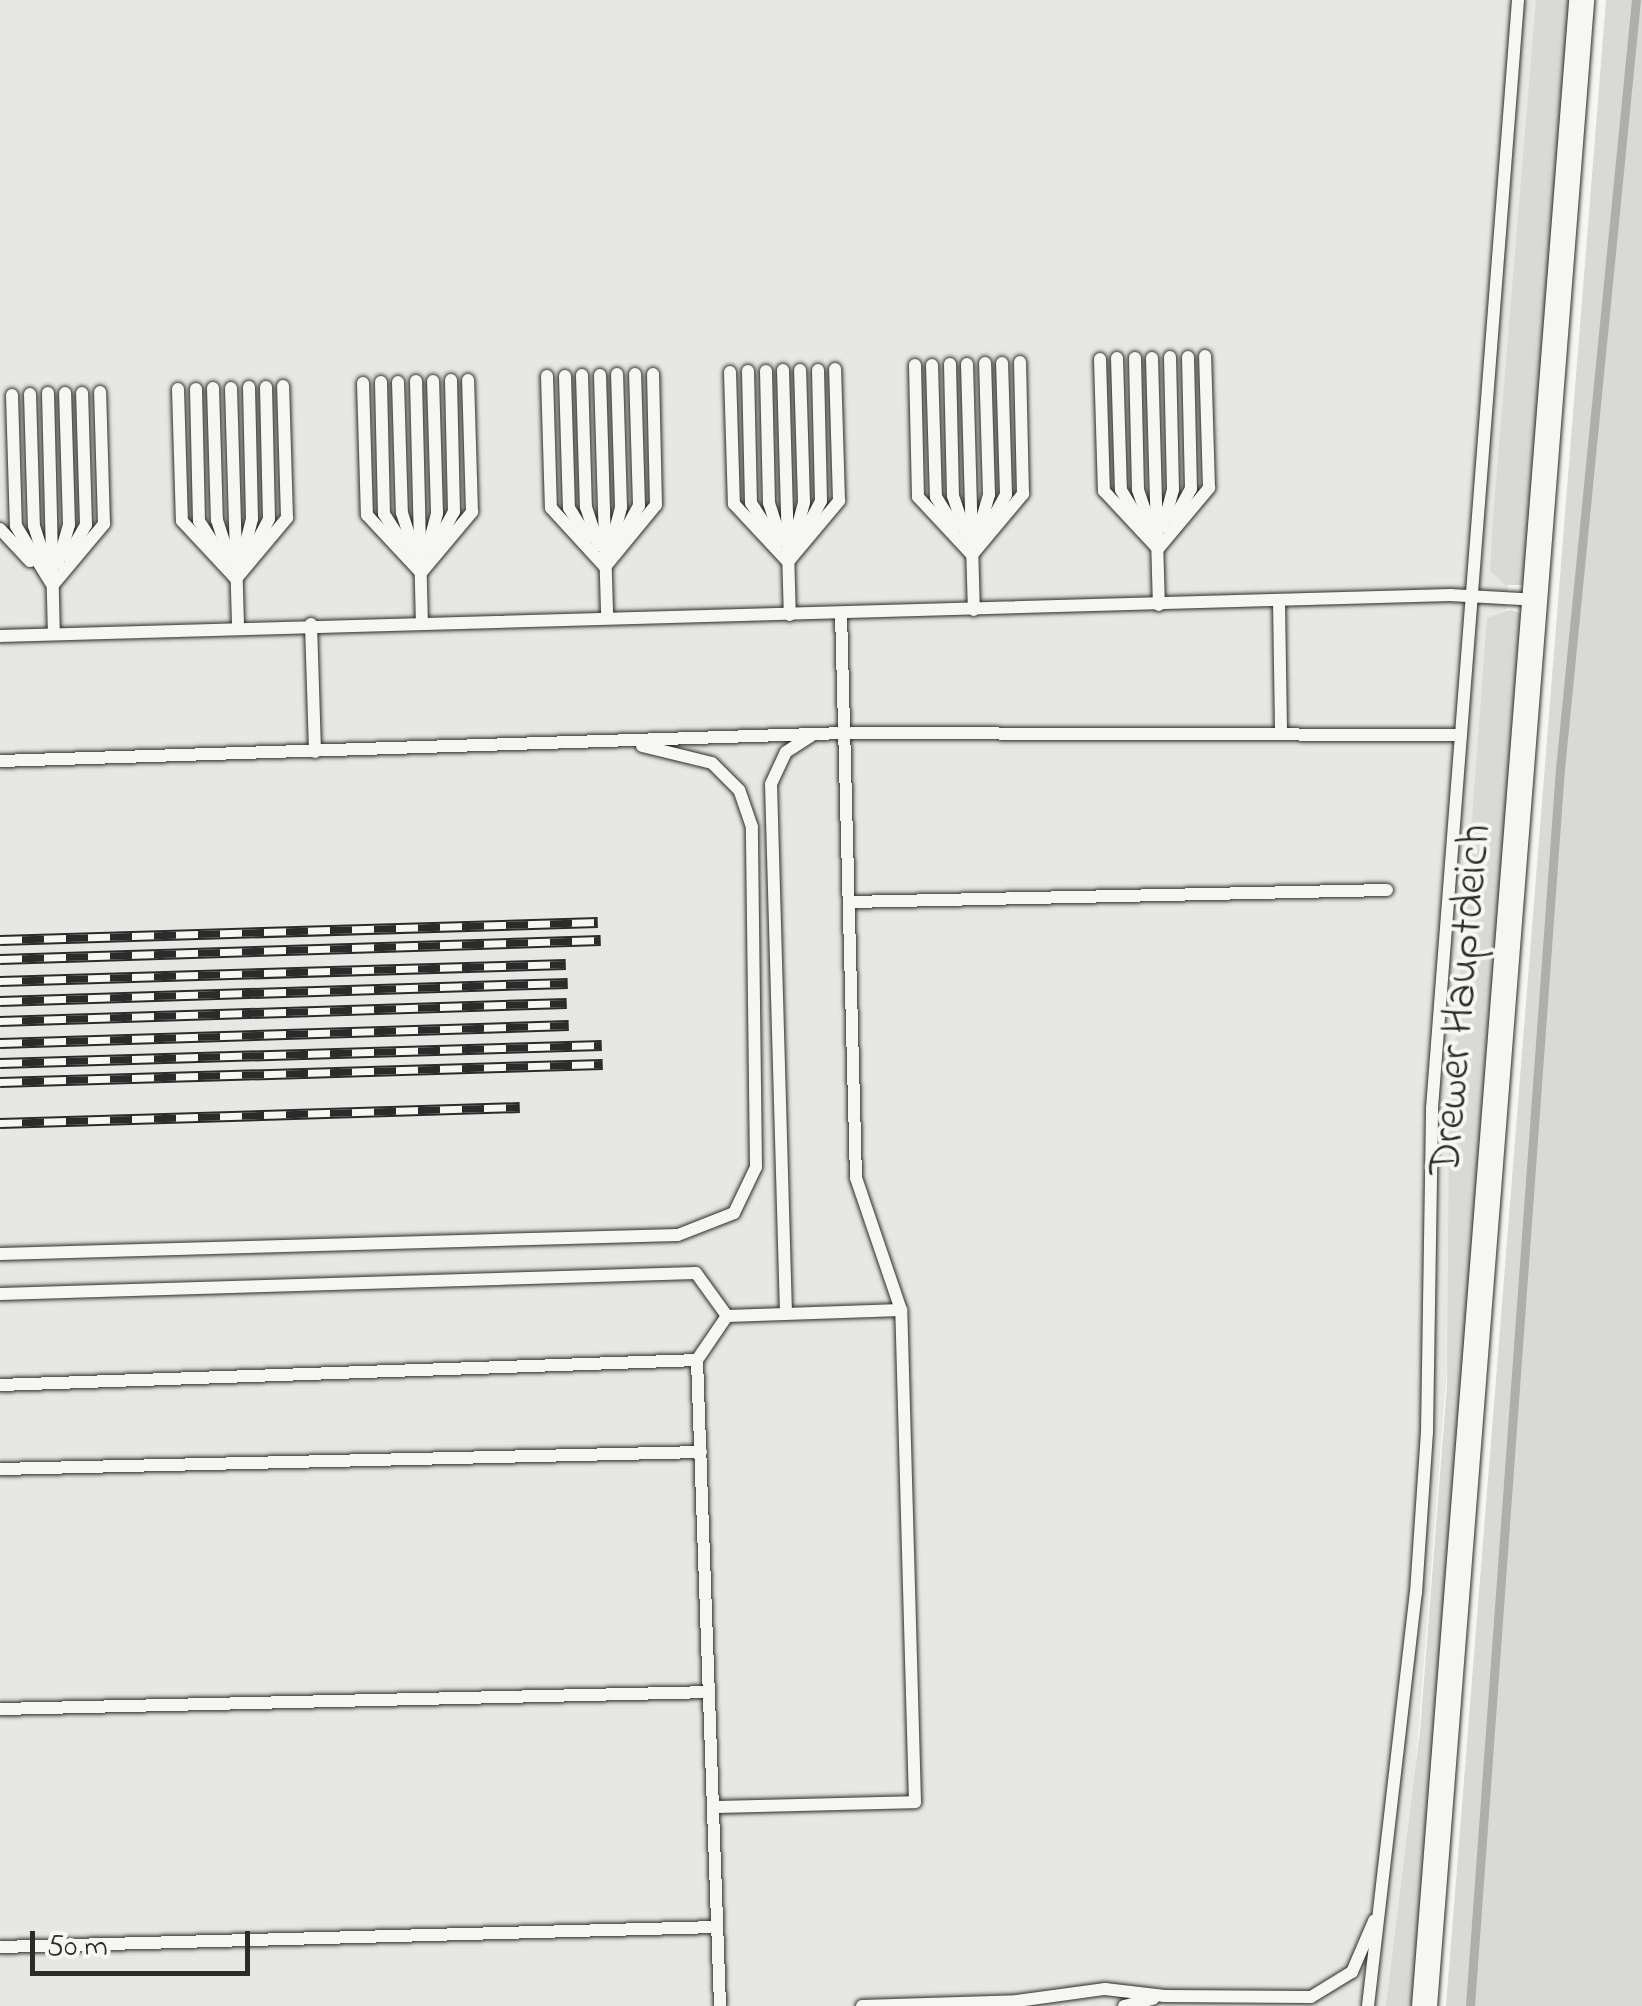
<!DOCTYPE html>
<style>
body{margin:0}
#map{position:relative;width:1642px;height:2006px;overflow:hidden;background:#f6f6f2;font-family:"Indie Flower",sans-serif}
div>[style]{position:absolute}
.built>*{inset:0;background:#e7e7e3}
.green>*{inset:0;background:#d9d9d5}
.stream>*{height:9px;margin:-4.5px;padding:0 4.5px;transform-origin:4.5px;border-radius:4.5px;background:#aeaeab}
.roads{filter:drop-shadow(0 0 2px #2b2b2b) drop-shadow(0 0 2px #2b2b2b)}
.lane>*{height:12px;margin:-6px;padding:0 6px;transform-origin:6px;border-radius:6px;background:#f6f6f2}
.street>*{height:25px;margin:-12.5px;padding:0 12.5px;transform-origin:12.5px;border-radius:12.5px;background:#f6f6f2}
.rail>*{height:11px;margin-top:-5.5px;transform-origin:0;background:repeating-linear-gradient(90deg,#f6f6f2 0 22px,#2b2b2b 0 44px);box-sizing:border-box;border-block:2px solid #2b2b2b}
span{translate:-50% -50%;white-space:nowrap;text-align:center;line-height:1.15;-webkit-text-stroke:8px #f6f6f2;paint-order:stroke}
.street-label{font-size:45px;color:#2b2b2b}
.scale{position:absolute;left:30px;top:1931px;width:220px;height:45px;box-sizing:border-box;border:5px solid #2b2b2b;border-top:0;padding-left:12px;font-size:30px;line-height:35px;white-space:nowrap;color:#2b2b2b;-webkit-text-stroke:8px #f6f6f2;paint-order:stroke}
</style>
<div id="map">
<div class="built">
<i style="clip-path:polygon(0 0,1554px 0,1397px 2006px,0 2006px)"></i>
</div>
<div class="green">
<i style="clip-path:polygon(1536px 0,1574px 0,1523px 585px,1505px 585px,1490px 571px,1493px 518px)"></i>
<i style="clip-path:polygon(1606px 0,1642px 0,1642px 2006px,1446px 2006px)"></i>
<i style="clip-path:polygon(1510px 610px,1523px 614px,1417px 2006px,1386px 2006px,1420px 1731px,1447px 1385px,1449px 1124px,1487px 618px)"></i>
</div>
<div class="stream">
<i style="left:1470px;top:2006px;width:1240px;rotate:-85.84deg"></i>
<i style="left:1560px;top:769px;width:773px;rotate:-84.36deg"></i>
</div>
<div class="roads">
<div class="lane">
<i style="left:1117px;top:358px;width:132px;rotate:88.3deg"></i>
<i style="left:1121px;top:490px;width:37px;rotate:59deg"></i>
<i style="left:1135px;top:358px;width:132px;rotate:88.7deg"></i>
<i style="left:1138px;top:490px;width:40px;rotate:71.1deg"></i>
<i style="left:1152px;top:358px;width:247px;rotate:88.4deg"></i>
<i style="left:1100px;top:359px;width:132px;rotate:88.3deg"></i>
<i style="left:1104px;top:491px;width:79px;rotate:47deg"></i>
<i style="left:950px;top:364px;width:132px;rotate:88.7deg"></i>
<i style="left:953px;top:496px;width:40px;rotate:71.1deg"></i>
<i style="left:967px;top:364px;width:246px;rotate:88.4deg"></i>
<i style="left:915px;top:365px;width:132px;rotate:88.7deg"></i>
<i style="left:918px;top:497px;width:79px;rotate:47deg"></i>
<i style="left:932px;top:365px;width:132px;rotate:88.3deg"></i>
<i style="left:936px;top:497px;width:36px;rotate:58deg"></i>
<i style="left:783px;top:370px;width:245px;rotate:88.4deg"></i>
<i style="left:748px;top:371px;width:132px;rotate:88.7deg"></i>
<i style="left:751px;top:503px;width:37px;rotate:57deg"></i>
<i style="left:766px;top:371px;width:132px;rotate:88.7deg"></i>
<i style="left:769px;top:503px;width:39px;rotate:72deg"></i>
<i style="left:730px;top:372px;width:132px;rotate:88.3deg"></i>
<i style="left:734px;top:504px;width:79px;rotate:47deg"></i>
<i style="left:582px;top:375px;width:132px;rotate:88.3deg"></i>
<i style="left:586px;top:507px;width:40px;rotate:72deg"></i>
<i style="left:600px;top:375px;width:243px;rotate:88.3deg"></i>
<i style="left:547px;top:376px;width:132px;rotate:88.3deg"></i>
<i style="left:551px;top:508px;width:80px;rotate:47.5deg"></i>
<i style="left:565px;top:376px;width:132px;rotate:88.3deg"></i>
<i style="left:569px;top:508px;width:36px;rotate:58deg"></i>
<i style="left:416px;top:381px;width:241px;rotate:88.6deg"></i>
<i style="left:381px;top:382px;width:132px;rotate:88.7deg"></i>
<i style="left:384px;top:514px;width:37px;rotate:57deg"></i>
<i style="left:398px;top:382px;width:131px;rotate:88.3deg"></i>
<i style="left:402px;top:513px;width:40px;rotate:72deg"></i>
<i style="left:363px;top:383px;width:132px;rotate:88.3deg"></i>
<i style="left:367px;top:515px;width:79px;rotate:47deg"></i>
<i style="left:213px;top:388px;width:132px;rotate:88.3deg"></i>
<i style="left:217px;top:520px;width:40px;rotate:72deg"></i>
<i style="left:231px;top:388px;width:239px;rotate:88.3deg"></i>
<i style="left:178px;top:389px;width:132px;rotate:88.3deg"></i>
<i style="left:182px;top:521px;width:79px;rotate:47deg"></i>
<i style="left:196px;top:389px;width:132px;rotate:88.7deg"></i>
<i style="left:199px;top:521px;width:37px;rotate:57deg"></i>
<i style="left:48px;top:393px;width:241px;rotate:88.6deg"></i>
<i style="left:30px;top:394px;width:132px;rotate:88.3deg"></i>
<i style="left:34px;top:526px;width:40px;rotate:72deg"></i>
<i style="left:12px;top:395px;width:131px;rotate:88.3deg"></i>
<i style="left:16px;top:526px;width:67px;rotate:58.4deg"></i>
<i style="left:1173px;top:521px;width:37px;rotate:-61deg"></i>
<i style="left:1191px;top:489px;width:132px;rotate:-91.3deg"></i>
<i style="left:988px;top:527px;width:37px;rotate:-61deg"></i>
<i style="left:1006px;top:495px;width:132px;rotate:-91.7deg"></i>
<i style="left:1163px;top:527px;width:39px;rotate:-75deg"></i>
<i style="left:1173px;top:489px;width:132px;rotate:-91.3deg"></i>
<i style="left:0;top:529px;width:44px;rotate:46.8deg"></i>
<i style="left:804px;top:533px;width:36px;rotate:-62deg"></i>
<i style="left:821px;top:501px;width:131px;rotate:-91.3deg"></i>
<i style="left:978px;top:533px;width:40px;rotate:-74deg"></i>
<i style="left:989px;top:495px;width:132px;rotate:-91.7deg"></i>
<i style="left:621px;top:538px;width:37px;rotate:-61deg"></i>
<i style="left:639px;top:506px;width:132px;rotate:-91.7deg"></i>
<i style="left:794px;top:540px;width:39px;rotate:-75deg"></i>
<i style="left:804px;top:502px;width:132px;rotate:-91.7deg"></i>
<i style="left:436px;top:544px;width:37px;rotate:-61deg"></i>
<i style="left:454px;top:512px;width:132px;rotate:-91.3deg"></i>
<i style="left:611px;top:545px;width:39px;rotate:-75deg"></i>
<i style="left:621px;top:507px;width:133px;rotate:-91.7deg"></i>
<i style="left:1158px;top:549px;width:80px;rotate:-50.1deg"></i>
<i style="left:1209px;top:488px;width:132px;rotate:-91.7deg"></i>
<i style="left:252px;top:551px;width:36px;rotate:-62deg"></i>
<i style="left:269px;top:519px;width:132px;rotate:-91.3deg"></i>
<i style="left:427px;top:551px;width:39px;rotate:-75deg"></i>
<i style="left:437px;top:513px;width:132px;rotate:-91.7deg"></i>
<i style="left:972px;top:555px;width:80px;rotate:-50.1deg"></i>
<i style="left:1023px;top:494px;width:132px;rotate:-91.3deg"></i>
<i style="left:68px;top:556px;width:36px;rotate:-60deg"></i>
<i style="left:86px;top:525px;width:132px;rotate:-91.7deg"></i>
<i style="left:242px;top:558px;width:40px;rotate:-75.6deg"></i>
<i style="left:252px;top:519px;width:132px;rotate:-91.3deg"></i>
<i style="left:788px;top:562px;width:80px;rotate:-50.1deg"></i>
<i style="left:839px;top:501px;width:132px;rotate:-91.7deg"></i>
<i style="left:58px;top:563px;width:40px;rotate:-74deg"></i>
<i style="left:69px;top:525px;width:132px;rotate:-91.7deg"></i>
<i style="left:605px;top:567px;width:80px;rotate:-50.6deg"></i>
<i style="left:656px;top:505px;width:131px;rotate:-91.3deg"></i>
<i style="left:421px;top:573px;width:80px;rotate:-50.1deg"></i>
<i style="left:472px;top:512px;width:132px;rotate:-91.7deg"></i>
<i style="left:236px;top:579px;width:80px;rotate:-50.1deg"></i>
<i style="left:287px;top:518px;width:132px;rotate:-91.7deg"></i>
<i style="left:53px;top:585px;width:80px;rotate:-50.1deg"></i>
<i style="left:104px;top:524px;width:132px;rotate:-91.7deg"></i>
<i style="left:1279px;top:602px;width:128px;rotate:89.1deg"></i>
<i style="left:311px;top:624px;width:128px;rotate:88.2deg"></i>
<i style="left:0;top:636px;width:1451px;rotate:-1.62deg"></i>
<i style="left:1450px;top:595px;width:87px;rotate:3.3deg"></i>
<i style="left:0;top:761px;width:846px;rotate:-1.9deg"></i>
<i style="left:846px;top:733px;width:615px;rotate:0.19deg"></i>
<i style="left:850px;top:902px;width:537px;rotate:-1.28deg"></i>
<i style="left:0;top:1254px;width:678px;rotate:-1.61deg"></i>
<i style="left:678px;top:1235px;width:60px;rotate:-21.4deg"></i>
<i style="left:734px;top:1213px;width:51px;rotate:-64.4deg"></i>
<i style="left:756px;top:1167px;width:340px;rotate:-90.7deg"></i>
<i style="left:752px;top:827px;width:39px;rotate:-109deg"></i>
<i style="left:739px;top:790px;width:38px;rotate:-135deg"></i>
<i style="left:712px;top:763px;width:72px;rotate:-166.3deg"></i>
<i style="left:0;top:1294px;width:696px;rotate:-1.73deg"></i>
<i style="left:696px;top:1273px;width:53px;rotate:54.2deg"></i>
<i style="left:786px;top:1314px;width:530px;rotate:-91.62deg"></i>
<i style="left:771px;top:784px;width:35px;rotate:-65deg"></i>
<i style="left:786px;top:752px;width:31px;rotate:-33deg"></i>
<i style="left:697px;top:1360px;width:53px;rotate:-55.7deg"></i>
<i style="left:727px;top:1316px;width:174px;rotate:-2deg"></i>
<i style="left:0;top:1385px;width:697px;rotate:-2.05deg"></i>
<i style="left:697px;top:1360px;width:646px;rotate:87.96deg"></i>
<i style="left:0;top:1469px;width:701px;rotate:-1.39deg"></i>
<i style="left:0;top:1709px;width:709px;rotate:-1.37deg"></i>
<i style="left:713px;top:1807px;width:202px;rotate:-1.4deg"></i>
<i style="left:915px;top:1802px;width:492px;rotate:-91.6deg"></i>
<i style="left:901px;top:1310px;width:139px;rotate:-108.8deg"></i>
<i style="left:856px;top:1178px;width:564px;rotate:-91.52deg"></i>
<i style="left:0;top:1947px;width:717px;rotate:-1.6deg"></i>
<i style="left:862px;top:2006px;width:155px;rotate:-1.8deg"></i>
<i style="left:1017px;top:2001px;width:89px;rotate:-7.8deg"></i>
<i style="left:1105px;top:1989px;width:60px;rotate:6.7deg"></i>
<i style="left:1165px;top:1996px;width:146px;rotate:0.4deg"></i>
<i style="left:1311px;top:1997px;width:48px;rotate:-31.4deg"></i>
<i style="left:1352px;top:1972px;width:56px;rotate:-66.7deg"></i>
<i style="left:1124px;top:2006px;width:30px;rotate:-14deg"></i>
<i style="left:1368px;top:2006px;width:416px;rotate:-83.4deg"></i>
<i style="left:1416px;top:1593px;width:161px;rotate:-86.1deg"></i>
<i style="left:1427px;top:1432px;width:324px;rotate:-89.1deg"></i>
<i style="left:1432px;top:1108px;width:1111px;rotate:-85.56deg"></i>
</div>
<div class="street">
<i style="left:1424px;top:2006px;width:2012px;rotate:-85.52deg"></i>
</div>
</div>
<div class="rail">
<i style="left:0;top:940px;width:598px;rotate:-1.72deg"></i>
<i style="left:0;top:959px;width:601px;rotate:-1.81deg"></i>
<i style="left:0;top:981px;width:566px;rotate:-1.72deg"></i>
<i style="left:0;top:1001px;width:568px;rotate:-1.82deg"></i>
<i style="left:0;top:1021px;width:567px;rotate:-1.82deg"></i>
<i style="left:0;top:1043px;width:569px;rotate:-1.81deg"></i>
<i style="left:0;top:1063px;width:602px;rotate:-1.71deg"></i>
<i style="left:0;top:1082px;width:603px;rotate:-1.71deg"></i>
<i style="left:0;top:1123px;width:520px;rotate:-1.76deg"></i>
</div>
<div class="street-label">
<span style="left:1463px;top:1000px;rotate:-85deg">Drewer Hauptdeich</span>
</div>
<div class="scale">50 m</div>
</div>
